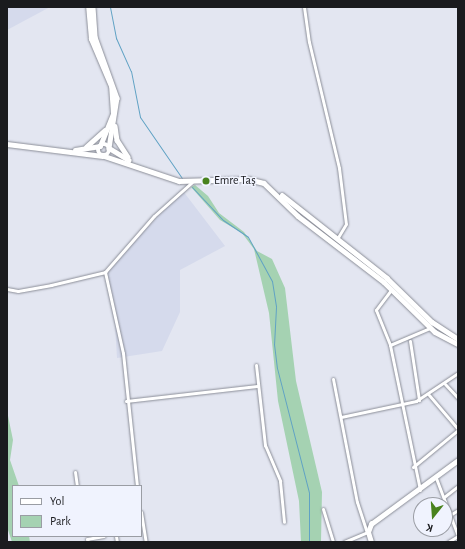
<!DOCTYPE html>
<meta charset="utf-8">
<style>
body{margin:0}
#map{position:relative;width:465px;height:549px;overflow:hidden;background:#e3e6f1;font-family:"Alegreya Sans",sans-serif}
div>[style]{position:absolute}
.built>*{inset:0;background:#d5daec}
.green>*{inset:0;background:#a5d2b2}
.stream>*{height:1px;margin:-0.5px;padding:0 0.5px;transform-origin:0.5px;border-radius:0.5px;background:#60a2c4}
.roads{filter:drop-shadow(0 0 1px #8b8e98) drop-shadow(0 0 1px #8b8e98)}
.street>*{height:3px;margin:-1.5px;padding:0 1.5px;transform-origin:1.5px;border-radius:1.5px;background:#fff}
.secondary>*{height:4.5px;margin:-2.25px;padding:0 2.25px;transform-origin:2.25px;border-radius:2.25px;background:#fff}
.secondary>.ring{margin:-2.25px;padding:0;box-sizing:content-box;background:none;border:4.5px solid #fff;border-radius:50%}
.dots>*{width:11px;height:11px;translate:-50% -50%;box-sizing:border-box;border:2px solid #f0f3fe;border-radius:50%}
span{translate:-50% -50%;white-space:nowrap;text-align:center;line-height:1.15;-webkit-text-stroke:3px #f0f3fe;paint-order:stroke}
.poi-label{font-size:12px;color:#1a1b1e}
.left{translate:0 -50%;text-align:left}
.frame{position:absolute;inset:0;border:8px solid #1a1b1e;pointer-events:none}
.legend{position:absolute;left:12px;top:485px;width:130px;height:52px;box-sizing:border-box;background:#f0f3fe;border:1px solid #9a9da4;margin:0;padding:5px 7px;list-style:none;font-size:12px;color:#1a1b1e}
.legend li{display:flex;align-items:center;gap:8px;height:20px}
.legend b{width:20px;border:1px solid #9a9da4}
.north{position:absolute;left:413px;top:497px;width:40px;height:40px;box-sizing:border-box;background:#f0f3fe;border:1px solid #9a9da4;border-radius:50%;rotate:197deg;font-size:11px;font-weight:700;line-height:16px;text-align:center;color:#1a1b1e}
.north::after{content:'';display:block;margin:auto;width:14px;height:18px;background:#48821d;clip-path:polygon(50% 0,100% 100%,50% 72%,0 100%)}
</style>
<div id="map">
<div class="built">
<i style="clip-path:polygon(7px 7px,50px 7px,7px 30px)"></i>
<i style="clip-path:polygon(183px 191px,225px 246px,180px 270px,180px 312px,162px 351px,117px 358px,115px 325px,104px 272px)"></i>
</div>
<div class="green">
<i style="clip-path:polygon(195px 185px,208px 196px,219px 213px,244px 232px,257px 251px,272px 259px,285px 288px,296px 381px,322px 492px,321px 542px,301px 542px,299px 501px,278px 401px,269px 313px,254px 249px,242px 233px,220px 220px,191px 187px)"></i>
<i style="clip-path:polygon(7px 411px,13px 440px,10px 460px,19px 486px,13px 486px,13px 536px,29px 536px,30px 542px,12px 542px,7px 527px)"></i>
</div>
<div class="stream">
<i style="left:110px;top:7px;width:32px;rotate:79deg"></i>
<i style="left:116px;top:38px;width:36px;rotate:66deg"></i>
<i style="left:131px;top:71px;width:47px;rotate:78.9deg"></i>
<i style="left:140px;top:117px;width:74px;rotate:55.5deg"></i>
<i style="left:192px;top:187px;width:45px;rotate:46.8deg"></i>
<i style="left:223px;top:220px;width:30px;rotate:34deg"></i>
<i style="left:248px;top:237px;width:50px;rotate:61.4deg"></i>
<i style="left:272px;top:281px;width:26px;rotate:81deg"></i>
<i style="left:276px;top:307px;width:37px;rotate:93deg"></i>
<i style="left:274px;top:344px;width:24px;rotate:83deg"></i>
<i style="left:277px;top:368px;width:129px;rotate:75.6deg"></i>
<i style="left:309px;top:493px;width:49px;rotate:90deg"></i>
</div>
<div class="roads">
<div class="street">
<i style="left:304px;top:7px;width:35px;rotate:82deg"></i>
<i style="left:309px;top:42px;width:130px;rotate:76.6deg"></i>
<i style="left:339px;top:168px;width:56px;rotate:82.9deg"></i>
<i style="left:346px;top:224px;width:17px;rotate:121deg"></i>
<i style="left:105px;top:272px;width:83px;rotate:77.5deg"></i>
<i style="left:123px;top:353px;width:134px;rotate:84deg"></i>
<i style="left:7px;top:289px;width:11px;rotate:10deg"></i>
<i style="left:18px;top:291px;width:34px;rotate:-10deg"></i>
<i style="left:51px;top:285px;width:56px;rotate:-13.5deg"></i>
<i style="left:105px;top:272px;width:74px;rotate:-48.8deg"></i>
<i style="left:154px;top:216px;width:51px;rotate:-41.8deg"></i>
<i style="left:391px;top:290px;width:25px;rotate:127deg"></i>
<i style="left:376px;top:310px;width:38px;rotate:68deg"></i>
<i style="left:390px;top:345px;width:148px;rotate:78.3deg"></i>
<i style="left:410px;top:341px;width:60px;rotate:81.3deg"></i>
<i style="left:390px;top:345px;width:43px;rotate:-23deg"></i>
<i style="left:256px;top:365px;width:81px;rotate:83.6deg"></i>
<i style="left:265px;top:445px;width:39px;rotate:67deg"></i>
<i style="left:280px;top:481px;width:41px;rotate:84.4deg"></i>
<i style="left:333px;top:379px;width:125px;rotate:79deg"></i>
<i style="left:357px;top:502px;width:32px;rotate:72deg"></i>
<i style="left:445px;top:384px;width:19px;rotate:47deg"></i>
<i style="left:429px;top:395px;width:45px;rotate:49.5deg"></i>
<i style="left:126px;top:401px;width:132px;rotate:-6.5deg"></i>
<i style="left:341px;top:417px;width:77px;rotate:-12deg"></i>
<i style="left:416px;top:401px;width:50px;rotate:-33.7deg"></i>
<i style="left:413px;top:467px;width:58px;rotate:-39.4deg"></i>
<i style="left:75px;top:472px;width:14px;rotate:82deg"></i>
<i style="left:436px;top:478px;width:62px;rotate:69.2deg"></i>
<i style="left:444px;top:497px;width:18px;rotate:-38deg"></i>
<i style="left:323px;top:509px;width:34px;rotate:73deg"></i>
<i style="left:141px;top:512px;width:30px;rotate:81deg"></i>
<i style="left:450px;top:515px;width:9px;rotate:-32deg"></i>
<i style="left:116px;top:536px;width:6px;rotate:81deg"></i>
<i style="left:88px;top:542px;width:3px;rotate:-108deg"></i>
<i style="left:87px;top:539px;width:17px;rotate:-10deg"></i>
<i style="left:344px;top:542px;width:26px;rotate:-23deg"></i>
<i style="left:448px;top:542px;width:12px;rotate:-31deg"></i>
</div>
<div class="secondary">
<i style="left:93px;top:7px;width:30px;rotate:86deg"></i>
<i style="left:95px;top:37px;width:65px;rotate:70.2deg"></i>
<i style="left:117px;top:98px;width:51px;rotate:99.1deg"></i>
<i style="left:109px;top:148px;width:23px;rotate:31deg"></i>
<i style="left:115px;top:126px;width:14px;rotate:82deg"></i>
<i style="left:117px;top:140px;width:20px;rotate:57deg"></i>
<i style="left:7px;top:144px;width:96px;rotate:7.2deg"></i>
<i class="ring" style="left:98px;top:144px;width:7.5px;height:7.5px"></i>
<i style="left:86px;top:147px;width:25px;rotate:-42deg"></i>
<i style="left:75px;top:150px;width:25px;rotate:-9deg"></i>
<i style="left:100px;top:146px;width:35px;rotate:-68deg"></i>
<i style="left:113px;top:113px;width:27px;rotate:-94deg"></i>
<i style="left:111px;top:86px;width:51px;rotate:-113.1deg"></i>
<i style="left:91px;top:39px;width:32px;rotate:-95deg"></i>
<i style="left:104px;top:156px;width:79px;rotate:18.4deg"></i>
<i style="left:179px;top:181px;width:69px;rotate:-1.7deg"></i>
<i style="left:248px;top:179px;width:16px;rotate:14deg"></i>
<i style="left:264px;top:183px;width:47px;rotate:44.1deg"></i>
<i style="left:298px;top:216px;width:108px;rotate:37.5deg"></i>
<i style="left:384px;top:282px;width:71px;rotate:44.4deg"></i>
<i style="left:435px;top:332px;width:26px;rotate:28deg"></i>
<i style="left:282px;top:195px;width:134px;rotate:38.3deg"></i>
<i style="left:387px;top:278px;width:63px;rotate:44.4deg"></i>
<i style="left:432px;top:322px;width:31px;rotate:33deg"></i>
<i style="left:371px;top:542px;width:10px;rotate:-107deg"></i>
<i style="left:368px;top:532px;width:9px;rotate:-69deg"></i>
<i style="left:371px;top:524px;width:108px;rotate:-36.3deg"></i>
</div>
</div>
<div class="dots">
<i style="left:206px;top:181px;background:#48821d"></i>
</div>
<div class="poi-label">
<span class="left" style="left:214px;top:181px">Emre Taş</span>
</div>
<div class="frame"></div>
<ul class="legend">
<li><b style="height:5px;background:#fff"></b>Yol</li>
<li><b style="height:11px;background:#a5d2b2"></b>Park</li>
</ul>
<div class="north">K</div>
</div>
